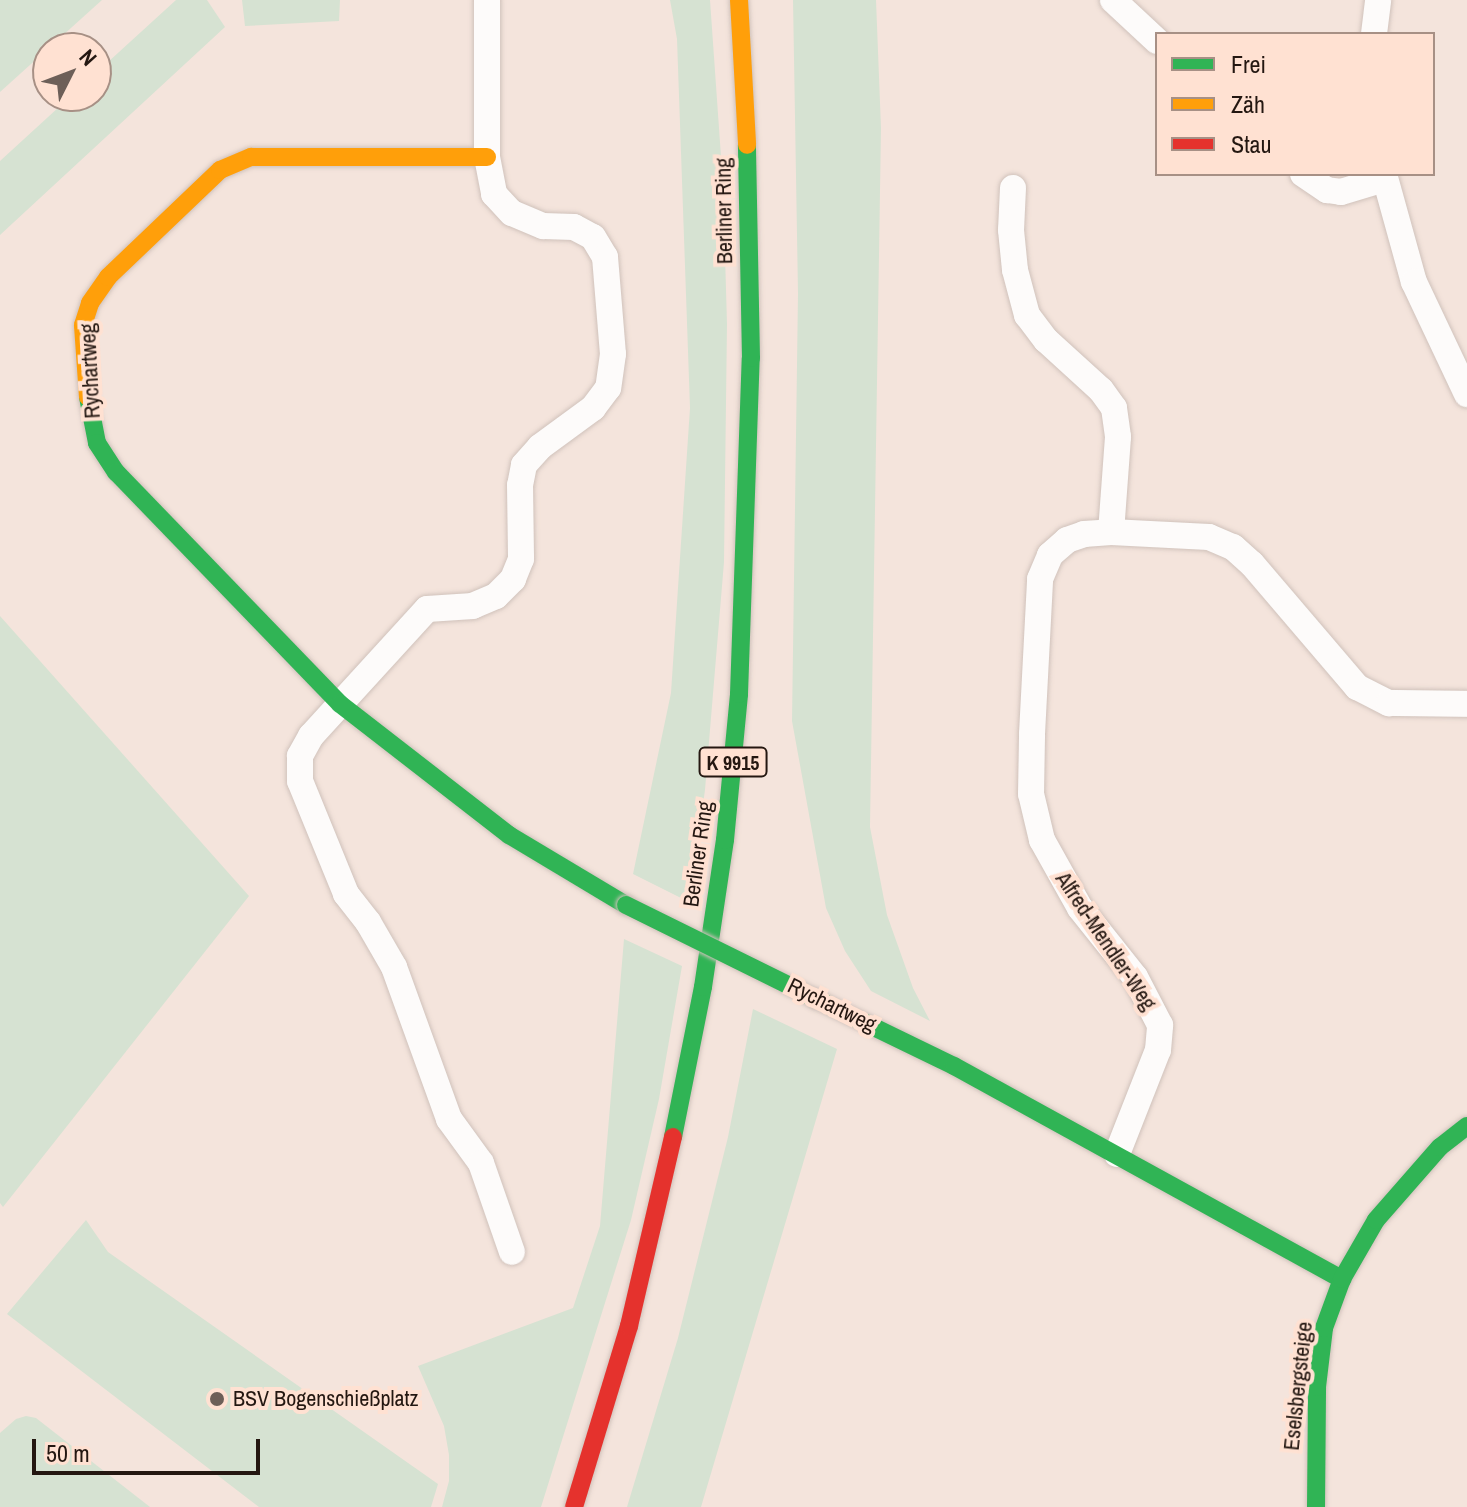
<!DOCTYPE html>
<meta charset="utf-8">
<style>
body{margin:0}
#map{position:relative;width:1467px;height:1507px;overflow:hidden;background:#f4e4dc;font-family:"Archivo Narrow",sans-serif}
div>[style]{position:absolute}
.green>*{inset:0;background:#d6e2d2}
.roads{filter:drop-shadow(0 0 2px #d0c2bb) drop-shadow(0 0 2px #d0c2bb)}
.street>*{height:26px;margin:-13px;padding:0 13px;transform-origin:13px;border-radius:13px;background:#fdfbfa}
.fast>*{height:18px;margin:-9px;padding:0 9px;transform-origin:9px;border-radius:9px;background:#30b455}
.slow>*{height:18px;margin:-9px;padding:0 9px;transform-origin:9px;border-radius:9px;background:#ff9f0a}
.jam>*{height:18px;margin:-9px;padding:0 9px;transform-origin:9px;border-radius:9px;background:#e5322d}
.bridges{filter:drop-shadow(0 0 2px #d0c2bb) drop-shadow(0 0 2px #d0c2bb)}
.fast-bridge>*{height:18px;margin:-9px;padding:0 9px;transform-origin:9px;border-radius:9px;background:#30b455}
.dots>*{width:22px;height:22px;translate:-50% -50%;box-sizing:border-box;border:4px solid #ffe1d2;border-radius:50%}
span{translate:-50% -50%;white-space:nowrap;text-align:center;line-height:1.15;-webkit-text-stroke:8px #ffe1d2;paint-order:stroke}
.shield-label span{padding:2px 6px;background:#ffe1d2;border:2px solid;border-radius:6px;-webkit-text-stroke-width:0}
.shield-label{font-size:20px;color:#241711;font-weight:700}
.street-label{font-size:22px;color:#241711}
.poi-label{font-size:22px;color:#241711}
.left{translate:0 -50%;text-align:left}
.legend{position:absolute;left:1155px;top:32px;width:280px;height:144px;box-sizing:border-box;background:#ffe1d2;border:2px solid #a79085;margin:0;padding:10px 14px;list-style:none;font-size:24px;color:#241711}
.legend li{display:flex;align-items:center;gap:16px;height:40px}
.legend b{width:40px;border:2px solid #a79085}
.north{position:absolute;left:32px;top:32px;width:80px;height:80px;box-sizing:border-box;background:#ffe1d2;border:2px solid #a79085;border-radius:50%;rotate:48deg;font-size:22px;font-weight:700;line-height:32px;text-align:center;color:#241711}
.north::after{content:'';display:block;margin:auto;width:28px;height:36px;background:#6d5f58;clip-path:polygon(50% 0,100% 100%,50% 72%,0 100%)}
.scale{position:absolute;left:32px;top:1439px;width:228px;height:36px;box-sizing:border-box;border:4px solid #241711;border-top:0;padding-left:10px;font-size:24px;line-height:28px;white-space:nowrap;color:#241711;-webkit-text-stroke:6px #ffe1d2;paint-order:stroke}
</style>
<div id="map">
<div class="green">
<i style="clip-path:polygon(0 0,102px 0,0 92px)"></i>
<i style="clip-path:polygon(176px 0,207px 0,225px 27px,0 235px,0 161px,71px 96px,96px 96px,96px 73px)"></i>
<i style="clip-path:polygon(242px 0,340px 0,339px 21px,245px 26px)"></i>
<i style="clip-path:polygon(670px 0,710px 0,723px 185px,727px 324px,724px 562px,705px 790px,689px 902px,633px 874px,671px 693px,690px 408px,677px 39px)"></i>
<i style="clip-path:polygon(793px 0,876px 0,881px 128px,870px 827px,887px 915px,913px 988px,930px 1021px,871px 991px,845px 951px,826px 908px,792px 721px,798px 293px)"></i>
<i style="clip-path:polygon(0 616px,249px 896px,3px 1207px,0 1203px)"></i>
<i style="clip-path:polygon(624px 939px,682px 966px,659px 1099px,631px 1220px,541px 1507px,442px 1507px,449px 1481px,449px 1455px,444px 1426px,418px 1366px,573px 1308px,600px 1226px)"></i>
<i style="clip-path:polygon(753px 1009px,837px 1049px,701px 1507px,627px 1507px,678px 1338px,728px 1137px)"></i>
<i style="clip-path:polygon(86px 1220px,108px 1252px,438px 1484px,431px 1507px,259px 1507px,7px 1314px)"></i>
<i style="clip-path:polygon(26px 1416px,36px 1418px,150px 1507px,0 1507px,0 1433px,16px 1419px)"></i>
</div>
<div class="roads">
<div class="street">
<i style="left:487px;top:0;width:157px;rotate:90deg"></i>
<i style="left:487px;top:157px;width:38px;rotate:79deg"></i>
<i style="left:494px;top:194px;width:26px;rotate:47deg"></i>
<i style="left:512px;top:213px;width:34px;rotate:23deg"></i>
<i style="left:543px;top:226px;width:31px;rotate:2deg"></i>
<i style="left:574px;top:227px;width:21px;rotate:28deg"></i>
<i style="left:593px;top:237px;width:23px;rotate:59deg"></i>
<i style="left:605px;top:257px;width:97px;rotate:85.3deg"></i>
<i style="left:613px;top:354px;width:34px;rotate:98deg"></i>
<i style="left:608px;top:388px;width:25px;rotate:127deg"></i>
<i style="left:593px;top:408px;width:66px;rotate:143.7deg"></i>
<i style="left:540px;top:447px;width:24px;rotate:132deg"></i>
<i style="left:524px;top:465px;width:20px;rotate:101deg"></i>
<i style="left:520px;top:485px;width:74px;rotate:89.2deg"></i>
<i style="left:521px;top:559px;width:22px;rotate:112deg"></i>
<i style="left:513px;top:579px;width:24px;rotate:135deg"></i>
<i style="left:496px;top:596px;width:25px;rotate:157deg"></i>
<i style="left:473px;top:606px;width:46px;rotate:176.3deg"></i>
<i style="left:427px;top:609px;width:172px;rotate:132.4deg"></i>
<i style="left:311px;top:736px;width:23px;rotate:119deg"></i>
<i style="left:300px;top:756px;width:25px;rotate:90deg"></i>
<i style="left:300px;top:781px;width:122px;rotate:67.8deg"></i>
<i style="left:346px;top:894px;width:36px;rotate:52deg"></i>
<i style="left:368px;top:922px;width:52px;rotate:60deg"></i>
<i style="left:394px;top:967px;width:162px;rotate:70.1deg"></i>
<i style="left:449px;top:1119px;width:54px;rotate:54deg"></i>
<i style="left:481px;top:1163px;width:94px;rotate:70.8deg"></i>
<i style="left:1113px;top:0;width:60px;rotate:43deg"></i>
<i style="left:1374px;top:34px;width:34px;rotate:-83deg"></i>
<i style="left:1303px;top:174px;width:29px;rotate:34deg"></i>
<i style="left:1327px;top:190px;width:14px;rotate:8deg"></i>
<i style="left:1341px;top:192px;width:45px;rotate:-16.8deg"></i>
<i style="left:1384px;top:174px;width:112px;rotate:74.5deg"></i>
<i style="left:1414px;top:282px;width:124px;rotate:64.7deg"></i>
<i style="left:1013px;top:188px;width:42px;rotate:92.7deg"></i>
<i style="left:1011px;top:230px;width:40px;rotate:84.3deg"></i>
<i style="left:1015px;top:270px;width:47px;rotate:75.1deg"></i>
<i style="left:1027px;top:315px;width:31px;rotate:53deg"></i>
<i style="left:1046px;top:340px;width:74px;rotate:42.3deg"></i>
<i style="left:1101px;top:390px;width:22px;rotate:54deg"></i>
<i style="left:1114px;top:408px;width:29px;rotate:82deg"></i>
<i style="left:1118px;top:437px;width:95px;rotate:94.2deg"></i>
<i style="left:1117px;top:1154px;width:112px;rotate:-68.5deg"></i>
<i style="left:1158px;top:1050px;width:25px;rotate:-85deg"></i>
<i style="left:1160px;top:1025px;width:54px;rotate:-117.5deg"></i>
<i style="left:1135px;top:977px;width:88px;rotate:-128.6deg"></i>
<i style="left:1080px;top:908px;width:78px;rotate:-119.2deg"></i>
<i style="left:1042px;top:840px;width:47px;rotate:-103.4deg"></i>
<i style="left:1031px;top:794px;width:60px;rotate:-89deg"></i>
<i style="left:1032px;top:734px;width:155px;rotate:-87deg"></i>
<i style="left:1040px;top:579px;width:26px;rotate:-67deg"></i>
<i style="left:1050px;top:555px;width:23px;rotate:-41deg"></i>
<i style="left:1067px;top:540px;width:18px;rotate:-19deg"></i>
<i style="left:1084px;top:534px;width:27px;rotate:-4deg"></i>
<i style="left:1111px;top:532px;width:98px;rotate:2.9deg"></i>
<i style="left:1209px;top:537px;width:26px;rotate:23deg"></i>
<i style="left:1233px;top:547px;width:25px;rotate:42deg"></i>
<i style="left:1252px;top:564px;width:162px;rotate:49.5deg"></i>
<i style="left:1357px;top:687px;width:36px;rotate:27deg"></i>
<i style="left:1389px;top:703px;width:78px;rotate:0.7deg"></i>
</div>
<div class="fast">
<i style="left:88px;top:397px;width:47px;rotate:78.9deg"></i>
<i style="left:97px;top:443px;width:35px;rotate:57deg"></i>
<i style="left:116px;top:472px;width:322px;rotate:46deg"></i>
<i style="left:340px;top:704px;width:214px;rotate:37.8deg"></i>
<i style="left:509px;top:835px;width:136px;rotate:30.9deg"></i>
<i style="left:816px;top:999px;width:153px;rotate:25.9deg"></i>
<i style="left:954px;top:1066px;width:443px;rotate:28.8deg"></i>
<i style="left:673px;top:1137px;width:153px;rotate:-78.7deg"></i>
<i style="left:703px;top:987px;width:149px;rotate:-81.5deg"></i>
<i style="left:725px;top:840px;width:147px;rotate:-84.5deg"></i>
<i style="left:739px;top:694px;width:336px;rotate:-88deg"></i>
<i style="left:751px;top:358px;width:213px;rotate:-91.1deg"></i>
<i style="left:1316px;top:1507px;width:120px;rotate:-89.5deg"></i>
<i style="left:1317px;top:1387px;width:59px;rotate:-83.2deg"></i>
<i style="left:1324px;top:1328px;width:52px;rotate:-69.8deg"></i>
<i style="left:1342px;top:1279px;width:68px;rotate:-60deg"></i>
<i style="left:1376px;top:1220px;width:97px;rotate:-48.8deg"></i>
<i style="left:1440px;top:1147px;width:34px;rotate:-38deg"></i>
</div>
<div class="slow">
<i style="left:739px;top:0;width:145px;rotate:86.8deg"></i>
<i style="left:88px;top:397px;width:72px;rotate:-94deg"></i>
<i style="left:83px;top:325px;width:23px;rotate:-72deg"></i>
<i style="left:90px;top:303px;width:32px;rotate:-55deg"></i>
<i style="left:108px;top:277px;width:155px;rotate:-43.7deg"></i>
<i style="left:220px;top:170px;width:34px;rotate:-23deg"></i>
<i style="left:251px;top:157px;width:236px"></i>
</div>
<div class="jam">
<i style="left:574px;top:1507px;width:189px;rotate:-73.1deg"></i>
<i style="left:629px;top:1326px;width:194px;rotate:-76.9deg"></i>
</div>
</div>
<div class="bridges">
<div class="fast-bridge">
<i style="left:626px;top:905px;width:212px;rotate:26.3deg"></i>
</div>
</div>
<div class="dots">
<i style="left:217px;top:1399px;background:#6d5f58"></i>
</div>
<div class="shield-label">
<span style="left:733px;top:762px">K 9915</span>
</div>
<div class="street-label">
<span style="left:724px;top:211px;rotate:-91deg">Berliner Ring</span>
<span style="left:90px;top:371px;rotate:-93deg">Rychartweg</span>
<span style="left:698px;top:854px;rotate:-82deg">Berliner Ring</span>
<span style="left:1106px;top:941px;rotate:56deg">Alfred-Mendler-Weg</span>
<span style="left:832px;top:1005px;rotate:26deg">Rychartweg</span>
<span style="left:1298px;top:1386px;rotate:-84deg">Eselsbergsteige</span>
</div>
<div class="poi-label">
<span class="left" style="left:233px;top:1399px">BSV Bogenschießplatz</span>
</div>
<ul class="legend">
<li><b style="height:10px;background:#30b455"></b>Frei</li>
<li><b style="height:10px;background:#ff9f0a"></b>Zäh</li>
<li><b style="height:10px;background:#e5322d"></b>Stau</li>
</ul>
<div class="north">N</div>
<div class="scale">50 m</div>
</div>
